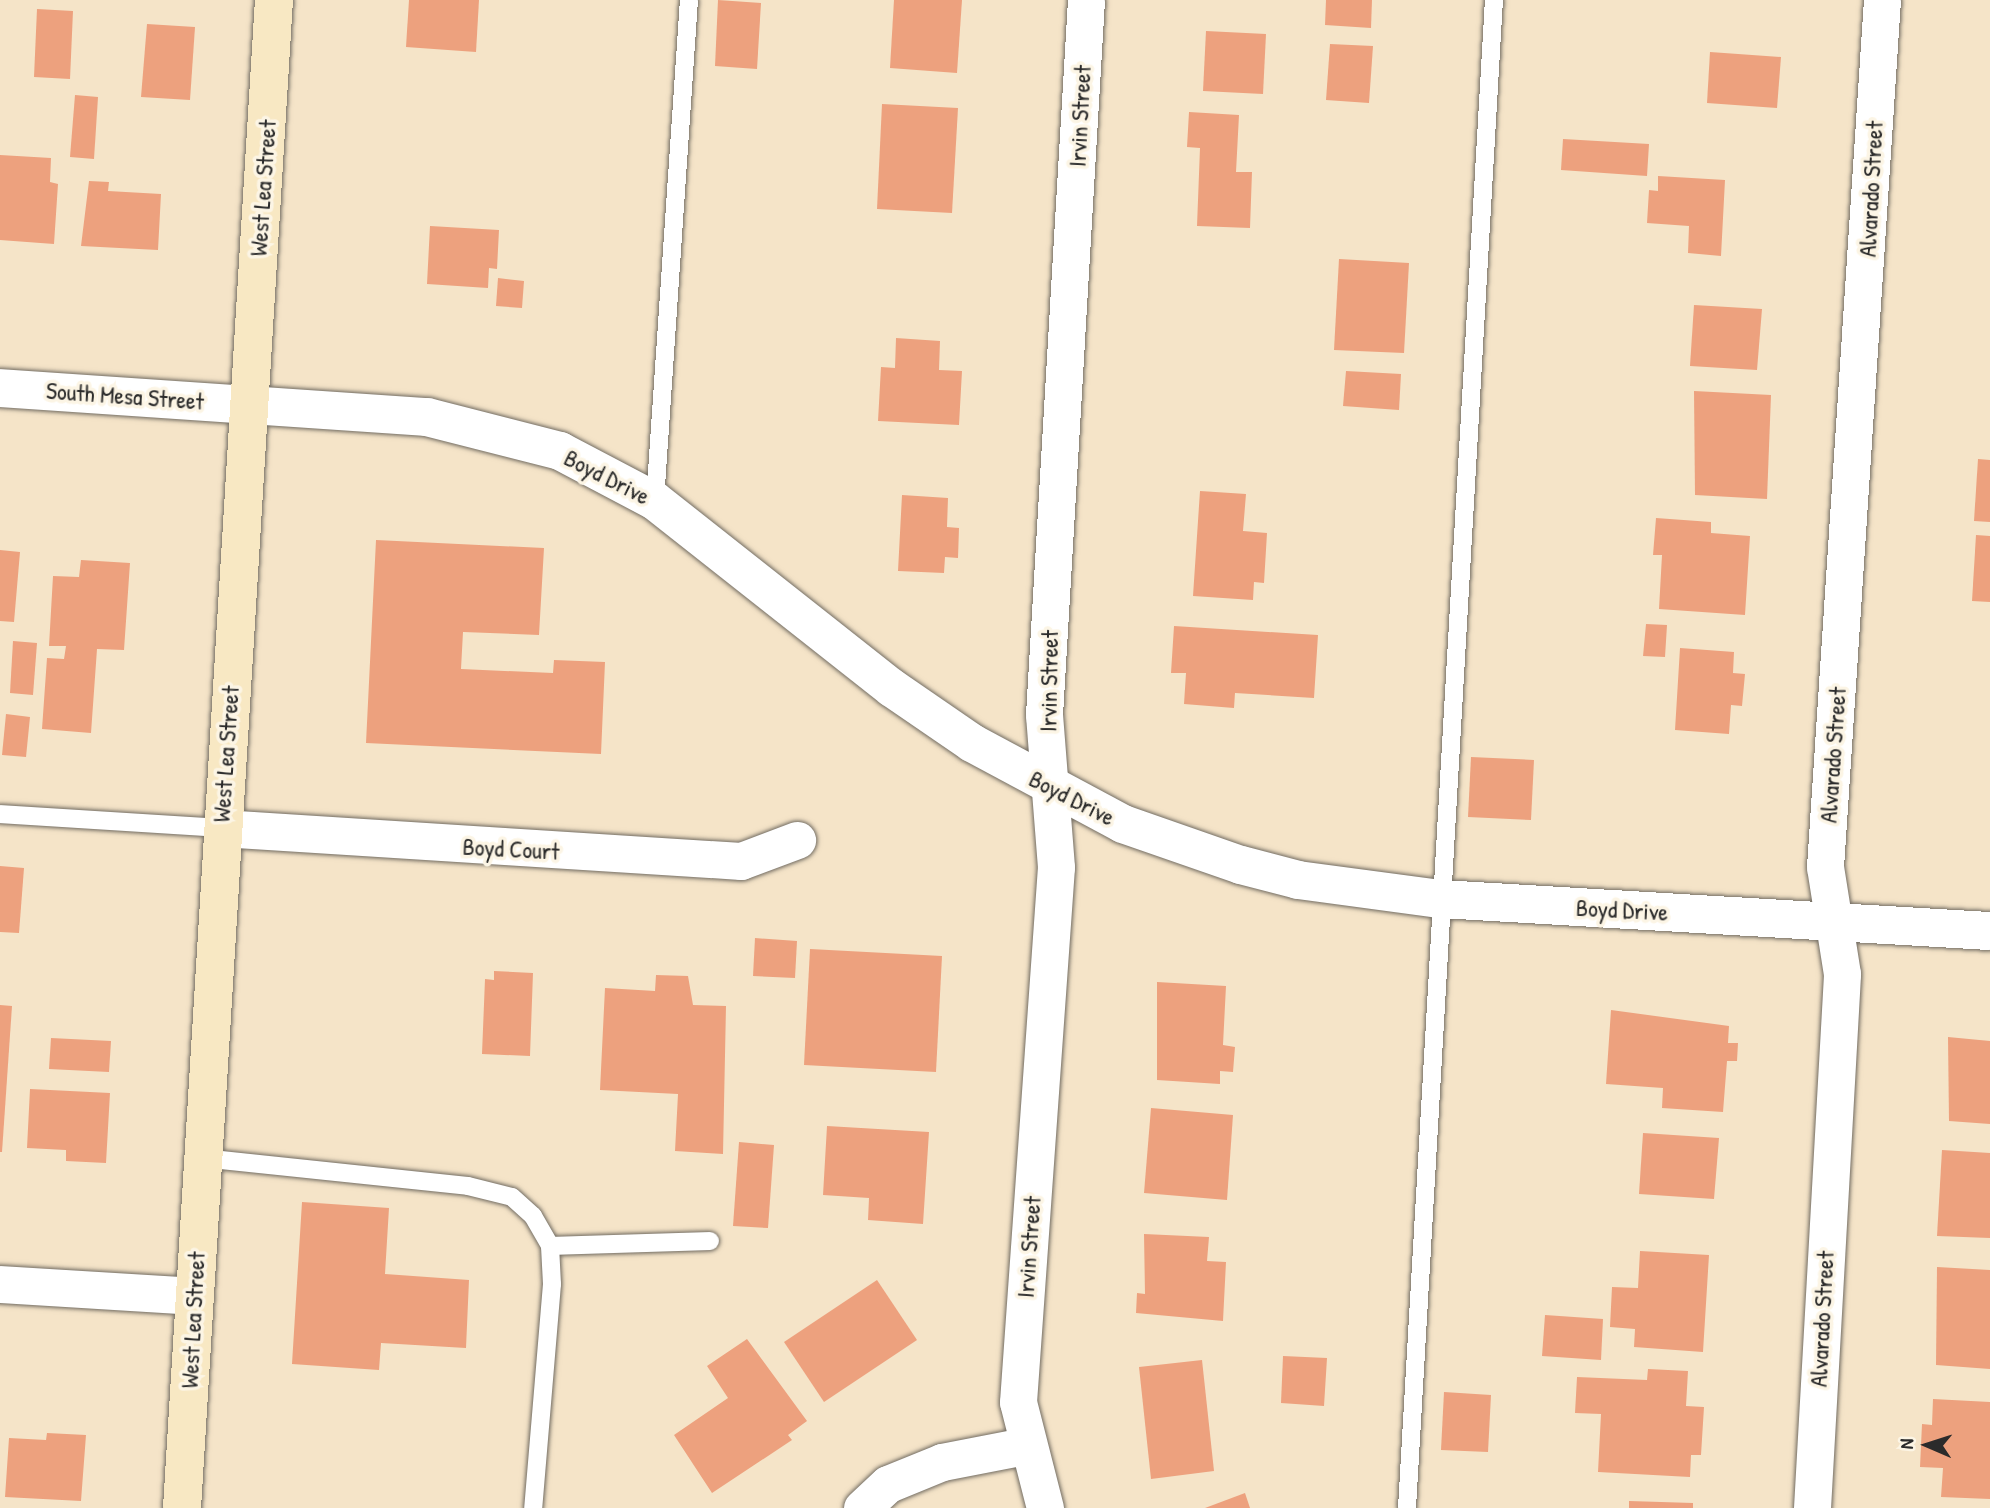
<!DOCTYPE html>
<style>
body{margin:0}
#map{position:relative;width:1990px;height:1508px;overflow:hidden;background:#f5e4c8;font-family:"Patrick Hand",sans-serif}
div>[style]{position:absolute}
.building>*{inset:0;background:#eda17e}
.roads{filter:drop-shadow(0 0 2px #726c62) drop-shadow(0 0 2px #726c62)}
.service>*{height:18px;margin:-9px;padding:0 9px;transform-origin:9px;border-radius:9px;background:#fff}
.minor>*{height:37px;margin:-18.5px;padding:0 18.5px;transform-origin:18.5px;border-radius:18.5px;background:#fff}
.tertiary>*{height:38px;margin:-19px;padding:0 19px;transform-origin:19px;border-radius:19px;background:#fff}
.secondary>*{height:38px;margin:-19px;padding:0 19px;transform-origin:19px;border-radius:19px;background:#f8e8c3}
span{translate:-50% -50%;white-space:nowrap;text-align:center;line-height:1.15;-webkit-text-stroke:7px #fcf5e5;paint-order:stroke}
.street-label{font-size:24px;color:#2b2b2b}
.north{position:absolute;left:1892px;top:1410px;width:70px;height:70px;-webkit-text-stroke:5px #fcf5e5;paint-order:stroke;rotate:273deg;font-size:19px;font-weight:700;line-height:28px;text-align:center;color:#2b2b2b}
.north::after{content:'';display:block;margin:auto;width:24px;height:32px;background:#2b2b2b;clip-path:polygon(50% 0,100% 100%,50% 72%,0 100%)}
</style>
<div id="map">
<div class="building">
<i style="clip-path:polygon(409px 0,479px 0,476px 52px,406px 47px)"></i>
<i style="clip-path:polygon(718px 0,761px 3px,757px 69px,715px 66px)"></i>
<i style="clip-path:polygon(894px 0,962px 0,957px 73px,890px 68px)"></i>
<i style="clip-path:polygon(1326px 0,1372px 0,1371px 28px,1325px 25px)"></i>
<i style="clip-path:polygon(37px 9px,73px 11px,70px 79px,34px 77px)"></i>
<i style="clip-path:polygon(147px 24px,195px 27px,190px 100px,141px 97px)"></i>
<i style="clip-path:polygon(1206px 31px,1266px 34px,1263px 94px,1203px 91px)"></i>
<i style="clip-path:polygon(1330px 44px,1373px 46px,1369px 103px,1326px 100px)"></i>
<i style="clip-path:polygon(1710px 52px,1781px 57px,1777px 108px,1707px 103px)"></i>
<i style="clip-path:polygon(75px 95px,98px 97px,94px 159px,70px 157px)"></i>
<i style="clip-path:polygon(882px 104px,958px 108px,952px 213px,877px 209px)"></i>
<i style="clip-path:polygon(1189px 112px,1239px 115px,1236px 172px,1252px 172px,1250px 228px,1197px 226px,1200px 148px,1187px 147px)"></i>
<i style="clip-path:polygon(1563px 139px,1649px 144px,1647px 176px,1561px 170px)"></i>
<i style="clip-path:polygon(0 155px,51px 158px,50px 182px,58px 184px,54px 244px,0 240px)"></i>
<i style="clip-path:polygon(1658px 176px,1725px 180px,1721px 256px,1688px 253px,1689px 226px,1647px 223px,1649px 190px,1658px 191px)"></i>
<i style="clip-path:polygon(89px 181px,109px 182px,108px 191px,161px 194px,158px 250px,81px 246px)"></i>
<i style="clip-path:polygon(430px 226px,499px 230px,497px 269px,489px 268px,488px 288px,427px 284px)"></i>
<i style="clip-path:polygon(1339px 259px,1409px 263px,1404px 353px,1334px 350px)"></i>
<i style="clip-path:polygon(498px 278px,524px 281px,522px 308px,496px 306px)"></i>
<i style="clip-path:polygon(1694px 305px,1762px 309px,1757px 370px,1690px 366px)"></i>
<i style="clip-path:polygon(896px 338px,940px 341px,939px 370px,962px 371px,959px 425px,878px 421px,881px 367px,895px 368px)"></i>
<i style="clip-path:polygon(1346px 371px,1401px 374px,1399px 410px,1343px 406px)"></i>
<i style="clip-path:polygon(1694px 391px,1771px 395px,1767px 499px,1695px 495px)"></i>
<i style="clip-path:polygon(1978px 459px,1990px 460px,1990px 522px,1974px 521px)"></i>
<i style="clip-path:polygon(1200px 491px,1246px 494px,1243px 531px,1267px 533px,1264px 583px,1254px 582px,1253px 600px,1193px 596px)"></i>
<i style="clip-path:polygon(902px 495px,948px 498px,947px 527px,959px 528px,958px 558px,945px 557px,944px 573px,898px 571px)"></i>
<i style="clip-path:polygon(1656px 518px,1711px 522px,1711px 533px,1750px 536px,1745px 615px,1659px 609px,1662px 555px,1653px 555px)"></i>
<i style="clip-path:polygon(1976px 535px,1990px 536px,1990px 602px,1972px 601px)"></i>
<i style="clip-path:polygon(376px 540px,544px 548px,539px 635px,463px 632px,461px 669px,553px 673px,554px 660px,605px 662px,601px 754px,366px 743px)"></i>
<i style="clip-path:polygon(0 550px,20px 552px,14px 622px,0 621px)"></i>
<i style="clip-path:polygon(81px 560px,130px 563px,124px 650px,97px 649px,91px 733px,42px 729px,47px 658px,64px 659px,66px 646px,49px 646px,53px 576px,79px 577px)"></i>
<i style="clip-path:polygon(1646px 624px,1667px 625px,1665px 657px,1643px 656px)"></i>
<i style="clip-path:polygon(1174px 626px,1318px 635px,1314px 698px,1235px 693px,1234px 708px,1184px 704px,1186px 673px,1171px 673px)"></i>
<i style="clip-path:polygon(13px 641px,37px 643px,33px 695px,10px 693px)"></i>
<i style="clip-path:polygon(1680px 648px,1734px 652px,1733px 673px,1745px 674px,1742px 706px,1731px 705px,1729px 734px,1675px 730px)"></i>
<i style="clip-path:polygon(6px 714px,30px 717px,26px 757px,2px 755px)"></i>
<i style="clip-path:polygon(1471px 757px,1534px 760px,1531px 820px,1468px 817px)"></i>
<i style="clip-path:polygon(0 866px,24px 868px,19px 933px,0 932px)"></i>
<i style="clip-path:polygon(755px 938px,797px 941px,795px 978px,753px 976px)"></i>
<i style="clip-path:polygon(810px 949px,942px 956px,936px 1072px,804px 1065px)"></i>
<i style="clip-path:polygon(494px 971px,533px 973px,530px 1056px,482px 1054px,485px 979px,494px 980px)"></i>
<i style="clip-path:polygon(656px 975px,688px 976px,693px 1005px,726px 1006px,723px 1154px,675px 1151px,678px 1094px,600px 1090px,605px 988px,655px 991px)"></i>
<i style="clip-path:polygon(1157px 982px,1226px 986px,1223px 1045px,1235px 1047px,1233px 1072px,1220px 1071px,1220px 1084px,1157px 1080px)"></i>
<i style="clip-path:polygon(0 1005px,12px 1006px,2px 1152px,0 1152px)"></i>
<i style="clip-path:polygon(1611px 1010px,1729px 1026px,1728px 1043px,1738px 1043px,1737px 1061px,1727px 1061px,1723px 1112px,1662px 1108px,1663px 1088px,1606px 1084px)"></i>
<i style="clip-path:polygon(1948px 1037px,1990px 1041px,1990px 1124px,1949px 1121px)"></i>
<i style="clip-path:polygon(51px 1038px,111px 1041px,109px 1072px,49px 1069px)"></i>
<i style="clip-path:polygon(30px 1089px,110px 1093px,106px 1163px,66px 1161px,66px 1150px,27px 1148px)"></i>
<i style="clip-path:polygon(1151px 1108px,1233px 1115px,1227px 1200px,1144px 1193px)"></i>
<i style="clip-path:polygon(827px 1126px,929px 1132px,923px 1224px,868px 1220px,869px 1198px,823px 1195px)"></i>
<i style="clip-path:polygon(1643px 1133px,1719px 1138px,1714px 1199px,1639px 1194px)"></i>
<i style="clip-path:polygon(739px 1142px,774px 1145px,768px 1228px,733px 1226px)"></i>
<i style="clip-path:polygon(1942px 1150px,1990px 1153px,1990px 1238px,1937px 1236px)"></i>
<i style="clip-path:polygon(302px 1202px,389px 1208px,385px 1274px,469px 1280px,466px 1348px,381px 1343px,379px 1370px,292px 1364px)"></i>
<i style="clip-path:polygon(1144px 1234px,1209px 1237px,1207px 1261px,1226px 1262px,1223px 1321px,1136px 1313px,1137px 1293px,1145px 1294px)"></i>
<i style="clip-path:polygon(1640px 1251px,1709px 1255px,1703px 1352px,1634px 1347px,1635px 1329px,1610px 1327px,1612px 1287px,1638px 1288px)"></i>
<i style="clip-path:polygon(1937px 1267px,1990px 1270px,1990px 1369px,1936px 1365px)"></i>
<i style="clip-path:polygon(877px 1280px,917px 1340px,824px 1402px,784px 1342px)"></i>
<i style="clip-path:polygon(1545px 1315px,1603px 1319px,1601px 1360px,1542px 1356px)"></i>
<i style="clip-path:polygon(747px 1339px,807px 1421px,788px 1435px,792px 1440px,712px 1493px,674px 1435px,728px 1398px,707px 1366px)"></i>
<i style="clip-path:polygon(1283px 1356px,1327px 1358px,1324px 1406px,1281px 1403px)"></i>
<i style="clip-path:polygon(1202px 1360px,1214px 1471px,1151px 1479px,1139px 1367px)"></i>
<i style="clip-path:polygon(1648px 1369px,1688px 1371px,1686px 1406px,1704px 1407px,1701px 1455px,1691px 1455px,1690px 1477px,1598px 1472px,1601px 1414px,1575px 1413px,1577px 1377px,1647px 1380px)"></i>
<i style="clip-path:polygon(1444px 1392px,1491px 1395px,1488px 1452px,1441px 1450px)"></i>
<i style="clip-path:polygon(1933px 1399px,1990px 1402px,1990px 1499px,1941px 1497px,1943px 1468px,1920px 1467px,1922px 1424px,1932px 1425px)"></i>
<i style="clip-path:polygon(47px 1433px,86px 1435px,81px 1501px,5px 1497px,9px 1438px,46px 1440px)"></i>
<i style="clip-path:polygon(1245px 1493px,1250px 1508px,1205px 1508px)"></i>
<i style="clip-path:polygon(1629px 1501px,1693px 1503px,1693px 1508px,1629px 1508px)"></i>
</div>
<div class="roads">
<div class="service">
<i style="left:655px;top:501px;width:502px;rotate:-86.12deg"></i>
<i style="left:0;top:814px;width:221px;rotate:3.6deg"></i>
<i style="left:202px;top:1158px;width:267px;rotate:6deg"></i>
<i style="left:468px;top:1186px;width:45px;rotate:14deg"></i>
<i style="left:512px;top:1197px;width:28px;rotate:42deg"></i>
<i style="left:533px;top:1216px;width:34px;rotate:60deg"></i>
<i style="left:550px;top:1246px;width:38px;rotate:87deg"></i>
<i style="left:552px;top:1284px;width:225px;rotate:94.8deg"></i>
<i style="left:550px;top:1246px;width:160px;rotate:-1.8deg"></i>
<i style="left:1407px;top:1508px;width:1511px;rotate:-86.7deg"></i>
</div>
<div class="minor">
<i style="left:221px;top:828px;width:521px;rotate:3.63deg"></i>
<i style="left:741px;top:861px;width:60px;rotate:-20.6deg"></i>
<i style="left:0;top:1284px;width:194px;rotate:3.5deg"></i>
<i style="left:862px;top:1508px;width:35px;rotate:-43deg"></i>
<i style="left:888px;top:1484px;width:58px;rotate:-22.2deg"></i>
<i style="left:942px;top:1462px;width:84px;rotate:-11deg"></i>
<i style="left:1045px;top:1508px;width:109px;rotate:-104.3deg"></i>
<i style="left:1018px;top:1402px;width:536px;rotate:-85.94deg"></i>
<i style="left:1056px;top:867px;width:152px;rotate:-94.5deg"></i>
<i style="left:1044px;top:715px;width:716px;rotate:-86.64deg"></i>
<i style="left:1812px;top:1508px;width:535px;rotate:-86.78deg"></i>
<i style="left:1842px;top:974px;width:108px;rotate:-99deg"></i>
<i style="left:1825px;top:867px;width:869px;rotate:-86.24deg"></i>
</div>
<div class="tertiary">
<i style="left:0;top:388px;width:428px;rotate:3.9deg"></i>
<i style="left:427px;top:417px;width:137px;rotate:14.3deg"></i>
<i style="left:560px;top:451px;width:107px;rotate:27.8deg"></i>
<i style="left:655px;top:501px;width:302px;rotate:38.3deg"></i>
<i style="left:892px;top:688px;width:97px;rotate:34.5deg"></i>
<i style="left:972px;top:743px;width:171px;rotate:28.2deg"></i>
<i style="left:1123px;top:824px;width:125px;rotate:19.2deg"></i>
<i style="left:1241px;top:865px;width:59px;rotate:14.7deg"></i>
<i style="left:1298px;top:880px;width:144px;rotate:7.6deg"></i>
<i style="left:1441px;top:899px;width:550px;rotate:3.34deg"></i>
</div>
<div class="secondary">
<i style="left:182px;top:1508px;width:1511px;rotate:-86.51deg"></i>
</div>
</div>
<div class="street-label">
<span style="left:1080px;top:116px;rotate:-87deg">Irvin Street</span>
<span style="left:263px;top:188px;rotate:-86deg">West Lea Street</span>
<span style="left:1871px;top:189px;rotate:-87deg">Alvarado Street</span>
<span style="left:125px;top:396px;rotate:4deg">South Mesa Street</span>
<span style="left:607px;top:477px;rotate:27deg">Boyd Drive</span>
<span style="left:1049px;top:681px;rotate:-89deg">Irvin Street</span>
<span style="left:226px;top:754px;rotate:-86deg">West Lea Street</span>
<span style="left:1833px;top:755px;rotate:-86deg">Alvarado Street</span>
<span style="left:1072px;top:798px;rotate:27deg">Boyd Drive</span>
<span style="left:511px;top:849px;rotate:3deg">Boyd Court</span>
<span style="left:1622px;top:910px;rotate:3deg">Boyd Drive</span>
<span style="left:1029px;top:1247px;rotate:-86deg">Irvin Street</span>
<span style="left:1822px;top:1319px;rotate:-87deg">Alvarado Street</span>
<span style="left:193px;top:1320px;rotate:-87deg">West Lea Street</span>
</div>
<div class="north">N</div>
</div>
